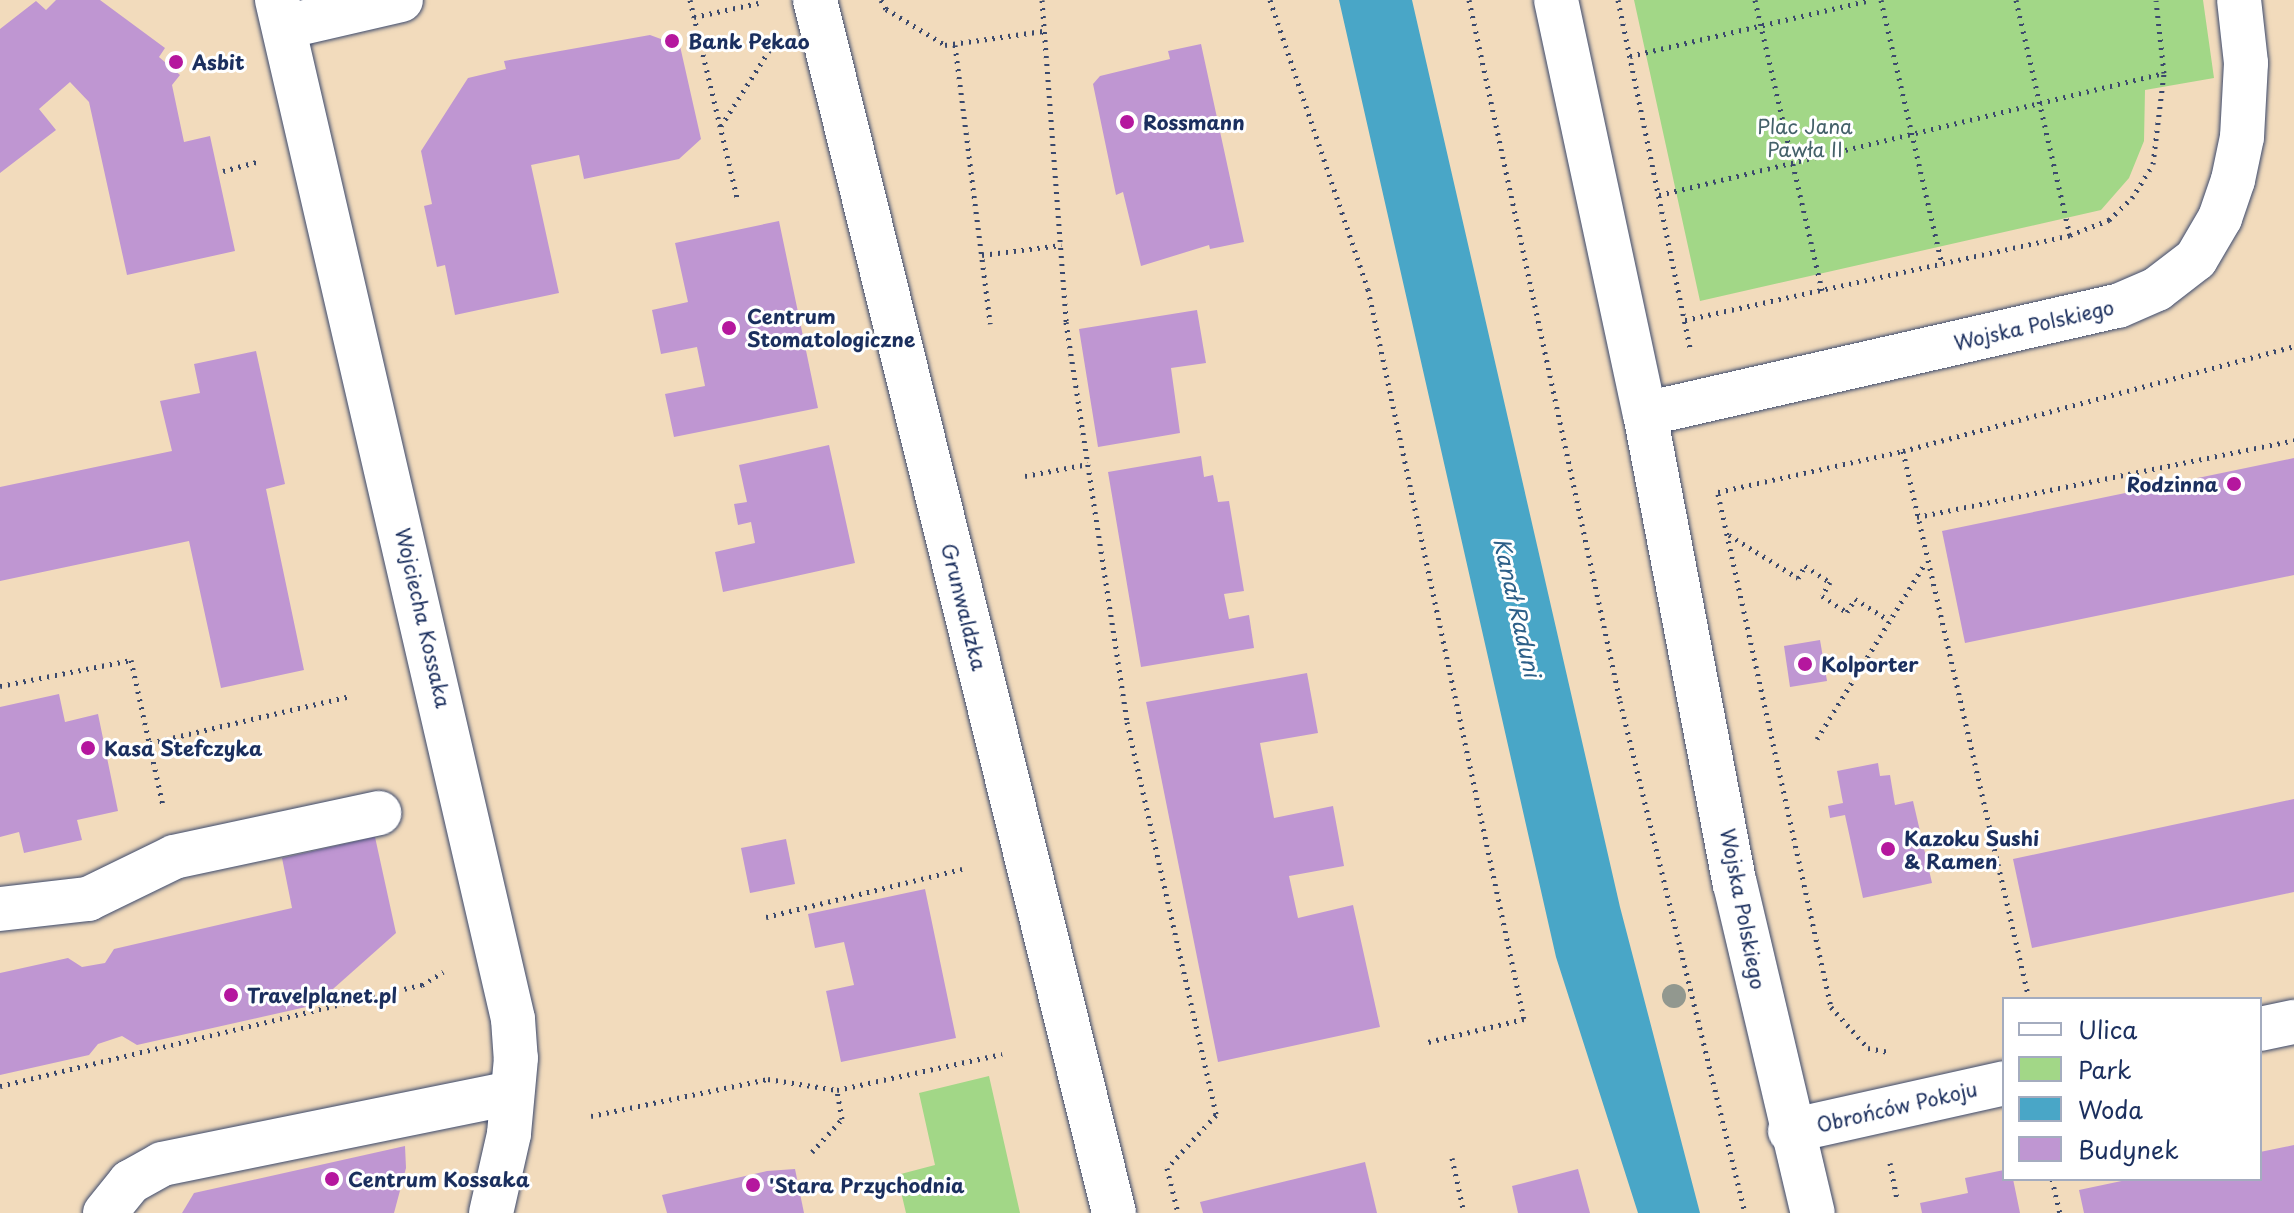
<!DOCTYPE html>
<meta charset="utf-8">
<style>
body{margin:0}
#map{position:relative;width:2294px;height:1213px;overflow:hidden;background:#f2dbbc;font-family:"Playpen Sans",sans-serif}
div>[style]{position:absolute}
.green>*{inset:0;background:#a2d787}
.water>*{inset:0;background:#49a6c7}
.building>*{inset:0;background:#bf96d2}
.path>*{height:5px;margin-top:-2.5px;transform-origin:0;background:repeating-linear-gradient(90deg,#3b496c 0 2px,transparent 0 8px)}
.roads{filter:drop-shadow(0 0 2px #3b496c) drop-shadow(0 0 2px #3b496c)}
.minor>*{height:44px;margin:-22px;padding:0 22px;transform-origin:22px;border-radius:22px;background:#fff}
.major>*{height:44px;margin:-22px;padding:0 22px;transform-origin:22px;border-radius:22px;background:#fff}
.trees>*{width:24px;height:24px;margin:-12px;border-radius:50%;background:#92988f}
.dots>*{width:22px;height:22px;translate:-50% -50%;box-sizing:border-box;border:4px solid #fff;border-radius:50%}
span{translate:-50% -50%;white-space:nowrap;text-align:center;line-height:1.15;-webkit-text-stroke:6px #fff;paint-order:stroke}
.poi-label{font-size:20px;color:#1b2f5e;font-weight:700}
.left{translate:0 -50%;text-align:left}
.right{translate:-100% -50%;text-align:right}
.park-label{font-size:20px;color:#44616a}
.street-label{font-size:20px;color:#1b2f5e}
.water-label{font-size:22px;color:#2d5f88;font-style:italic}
.legend{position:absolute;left:2002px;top:997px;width:260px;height:184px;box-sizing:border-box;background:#fff;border:2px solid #a4acbf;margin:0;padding:10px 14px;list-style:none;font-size:24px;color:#1b2f5e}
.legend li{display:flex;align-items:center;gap:16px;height:40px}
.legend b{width:40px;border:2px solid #a4acbf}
</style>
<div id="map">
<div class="green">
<i style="clip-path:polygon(1634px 0,2203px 0,2214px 78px,2145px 90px,2144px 141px,2129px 178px,2101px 210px,1700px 301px)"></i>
<i style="clip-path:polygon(989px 1076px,1020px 1213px,906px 1213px,897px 1175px,935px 1165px,919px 1093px)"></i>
</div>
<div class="water">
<i style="clip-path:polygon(1339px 0,1412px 0,1620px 907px,1700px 1213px,1638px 1213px,1556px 957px)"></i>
</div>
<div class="building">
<i style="clip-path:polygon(56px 0,100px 0,165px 48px,159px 57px,180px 75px,172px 85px,184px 142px,210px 136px,235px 251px,127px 275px,89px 102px,70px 82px,39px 109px,56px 130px,0 173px,0 29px,36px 1px,46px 10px)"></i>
<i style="clip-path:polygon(650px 35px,680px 46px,701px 139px,679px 159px,584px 179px,579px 155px,531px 165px,559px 293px,455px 315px,445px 265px,437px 267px,424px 206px,432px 204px,421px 151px,468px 78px,506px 69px,504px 61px)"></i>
<i style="clip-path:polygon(1201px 44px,1244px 242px,1210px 249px,1209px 245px,1141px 266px,1123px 192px,1116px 195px,1093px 84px,1100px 76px,1170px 59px,1168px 51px)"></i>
<i style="clip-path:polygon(779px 221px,818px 408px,674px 437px,665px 394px,705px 386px,697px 347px,661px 354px,652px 310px,688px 302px,675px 243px)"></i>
<i style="clip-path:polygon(1197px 310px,1206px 363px,1171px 368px,1180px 433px,1098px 447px,1079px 329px)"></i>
<i style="clip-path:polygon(256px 351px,285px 484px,266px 489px,304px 670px,221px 688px,189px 541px,0 581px,0 487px,172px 451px,160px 401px,200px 393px,194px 364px)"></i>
<i style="clip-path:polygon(829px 445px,855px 563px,723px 592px,715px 552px,755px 543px,751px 522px,738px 525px,734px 504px,747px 502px,739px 465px)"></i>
<i style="clip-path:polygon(1201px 456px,1204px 477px,1213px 475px,1218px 502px,1229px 501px,1244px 591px,1224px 594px,1229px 619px,1249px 615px,1254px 648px,1141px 667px,1108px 472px)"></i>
<i style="clip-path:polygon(2294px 458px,2294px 575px,1965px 643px,1942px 531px)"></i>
<i style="clip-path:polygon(1820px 640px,1827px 681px,1790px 687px,1784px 646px)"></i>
<i style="clip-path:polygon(1307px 673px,1318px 733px,1260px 743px,1274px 818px,1333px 806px,1344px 866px,1289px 876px,1298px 918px,1353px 905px,1380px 1027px,1218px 1062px,1146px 702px)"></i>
<i style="clip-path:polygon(59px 694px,65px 722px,98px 714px,118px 811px,77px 820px,82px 840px,24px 853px,19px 832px,0 837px,0 707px)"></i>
<i style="clip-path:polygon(1878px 763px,1880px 776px,1890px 775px,1895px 805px,1913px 801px,1932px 883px,1863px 898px,1845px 815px,1830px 818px,1828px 806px,1843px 803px,1837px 771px)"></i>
<i style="clip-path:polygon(2294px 799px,2294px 892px,2032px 948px,2013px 859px)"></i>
<i style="clip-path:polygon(375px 837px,396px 933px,315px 1005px,137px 1045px,122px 1036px,98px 1044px,89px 1055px,0 1075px,0 973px,68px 958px,82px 967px,105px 963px,114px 949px,292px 908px,282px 858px)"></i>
<i style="clip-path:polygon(786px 839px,795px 884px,750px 893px,741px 848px)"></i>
<i style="clip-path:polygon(925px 889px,956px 1038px,841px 1062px,826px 991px,854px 985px,844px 942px,815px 948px,808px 914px)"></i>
<i style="clip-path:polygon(2294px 1145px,2294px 1213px,2084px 1213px,2079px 1190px,2131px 1179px,2260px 1179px,2260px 1152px)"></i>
<i style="clip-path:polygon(405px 1146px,406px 1168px,394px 1213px,182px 1213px,194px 1193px)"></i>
<i style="clip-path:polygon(1365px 1162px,1377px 1213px,1203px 1213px,1200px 1202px)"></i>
<i style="clip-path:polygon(795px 1169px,804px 1213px,667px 1213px,662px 1195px,767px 1171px)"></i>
<i style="clip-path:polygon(1578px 1169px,1590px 1213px,1518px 1213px,1512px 1186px)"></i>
<i style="clip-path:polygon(2004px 1170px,2004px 1179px,2013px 1179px,2020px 1213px,1922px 1213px,1920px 1203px,1968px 1193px,1965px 1178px)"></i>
</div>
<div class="path">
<i style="left:690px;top:0;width:203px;rotate:76.6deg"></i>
<i style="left:881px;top:0;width:10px;rotate:61deg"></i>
<i style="left:886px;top:9px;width:69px;rotate:31.4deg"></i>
<i style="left:945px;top:45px;width:99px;rotate:-8.1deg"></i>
<i style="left:1042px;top:0;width:323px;rotate:85.7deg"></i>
<i style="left:1066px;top:322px;width:405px;rotate:81.3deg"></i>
<i style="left:1127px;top:722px;width:403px;rotate:77.2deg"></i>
<i style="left:1216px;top:1115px;width:72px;rotate:132.8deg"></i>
<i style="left:1167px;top:1168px;width:46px;rotate:76.3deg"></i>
<i style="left:1270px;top:0;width:305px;rotate:71.3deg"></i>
<i style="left:1368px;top:289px;width:746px;rotate:77.94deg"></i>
<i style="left:1524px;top:1019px;width:103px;rotate:166.5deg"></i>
<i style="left:1469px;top:0;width:717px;rotate:77.84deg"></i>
<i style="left:1620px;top:701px;width:527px;rotate:76.28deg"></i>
<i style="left:1618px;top:0;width:359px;rotate:78.3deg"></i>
<i style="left:1755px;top:0;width:298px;rotate:77deg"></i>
<i style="left:1881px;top:0;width:271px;rotate:77deg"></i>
<i style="left:2016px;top:0;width:241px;rotate:77.1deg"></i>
<i style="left:694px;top:17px;width:66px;rotate:-12.3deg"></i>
<i style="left:955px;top:45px;width:281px;rotate:82.8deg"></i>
<i style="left:1630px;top:56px;width:246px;rotate:-13.1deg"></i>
<i style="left:721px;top:126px;width:91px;rotate:-57.5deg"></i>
<i style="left:223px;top:171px;width:38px;rotate:-15deg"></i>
<i style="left:1659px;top:195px;width:520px;rotate:-13.58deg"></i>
<i style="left:982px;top:255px;width:80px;rotate:-7.2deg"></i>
<i style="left:1685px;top:320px;width:394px;rotate:-12.4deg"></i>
<i style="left:2070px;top:235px;width:42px;rotate:-21deg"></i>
<i style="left:2109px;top:220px;width:32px;rotate:-44deg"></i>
<i style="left:2132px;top:198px;width:40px;rotate:-58deg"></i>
<i style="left:2153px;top:164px;width:92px;rotate:-83.1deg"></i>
<i style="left:2164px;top:73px;width:73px;rotate:-96.3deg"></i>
<i style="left:1903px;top:451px;width:562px;rotate:77.05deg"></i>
<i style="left:1025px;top:476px;width:64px;rotate:-10.8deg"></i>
<i style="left:1718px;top:492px;width:189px;rotate:-12.5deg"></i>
<i style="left:1903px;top:451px;width:405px;rotate:-15deg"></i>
<i style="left:1718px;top:494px;width:525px;rotate:77.58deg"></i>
<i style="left:1831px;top:1007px;width:55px;rotate:47.9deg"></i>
<i style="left:1868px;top:1048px;width:21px;rotate:11deg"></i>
<i style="left:1917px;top:517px;width:385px;rotate:-11.5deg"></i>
<i style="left:1729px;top:535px;width:81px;rotate:31.9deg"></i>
<i style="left:1798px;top:578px;width:14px;rotate:-60deg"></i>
<i style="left:1805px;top:566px;width:30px;rotate:33deg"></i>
<i style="left:1830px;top:582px;width:16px;rotate:120deg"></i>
<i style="left:1822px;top:596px;width:30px;rotate:33deg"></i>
<i style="left:1847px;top:612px;width:15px;rotate:-58deg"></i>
<i style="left:1855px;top:599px;width:40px;rotate:32deg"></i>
<i style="left:0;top:686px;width:134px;rotate:-11.2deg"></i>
<i style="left:131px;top:660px;width:149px;rotate:77.6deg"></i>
<i style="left:1817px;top:739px;width:208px;rotate:-58.4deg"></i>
<i style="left:150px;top:743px;width:206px;rotate:-13.2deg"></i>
<i style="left:766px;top:917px;width:202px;rotate:-13.8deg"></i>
<i style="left:0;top:1086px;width:434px;rotate:-13.5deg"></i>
<i style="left:422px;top:985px;width:25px;rotate:-32deg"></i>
<i style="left:591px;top:1116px;width:181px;rotate:-11.8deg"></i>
<i style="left:768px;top:1079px;width:70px;rotate:9.1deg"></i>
<i style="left:837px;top:1090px;width:169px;rotate:-12.3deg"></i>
<i style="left:812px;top:1152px;width:45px;rotate:-47.7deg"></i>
<i style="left:842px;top:1119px;width:29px;rotate:-100deg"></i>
<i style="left:1452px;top:1158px;width:56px;rotate:77.7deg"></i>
<i style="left:1890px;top:1163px;width:37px;rotate:79deg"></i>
<i style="left:2052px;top:1179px;width:35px;rotate:77deg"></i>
</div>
<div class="roads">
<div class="minor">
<i style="left:277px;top:0;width:1046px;rotate:76.96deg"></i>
<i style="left:513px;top:1019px;width:39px;rotate:86deg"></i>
<i style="left:516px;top:1058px;width:76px;rotate:95.3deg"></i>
<i style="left:509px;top:1134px;width:81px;rotate:102.8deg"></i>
<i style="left:1556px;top:0;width:423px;rotate:77.9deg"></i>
<i style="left:1645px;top:414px;width:479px;rotate:79.2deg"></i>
<i style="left:1735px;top:884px;width:338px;rotate:76.7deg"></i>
<i style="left:284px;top:27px;width:120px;rotate:-13deg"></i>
<i style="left:1645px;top:414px;width:485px;rotate:-12.9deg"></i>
<i style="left:2118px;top:306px;width:43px;rotate:-23.6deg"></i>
<i style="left:2157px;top:289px;width:49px;rotate:-37.6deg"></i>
<i style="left:2196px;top:259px;width:48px;rotate:-59.7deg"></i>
<i style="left:2220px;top:218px;width:40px;rotate:-71.1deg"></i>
<i style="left:2233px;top:180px;width:44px;rotate:-78.2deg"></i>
<i style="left:2242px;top:137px;width:74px;rotate:-86.9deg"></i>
<i style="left:2246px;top:63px;width:63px;rotate:-96.3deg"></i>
<i style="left:0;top:909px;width:89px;rotate:-6.5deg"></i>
<i style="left:88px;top:899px;width:96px;rotate:-26deg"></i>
<i style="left:174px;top:857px;width:210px;rotate:-12.1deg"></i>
<i style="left:2260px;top:1029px;width:35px;rotate:-12deg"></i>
<i style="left:1790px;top:1131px;width:219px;rotate:-12.6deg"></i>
<i style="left:105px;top:1213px;width:40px;rotate:-51deg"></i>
<i style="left:130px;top:1182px;width:37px;rotate:-29deg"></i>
<i style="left:162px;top:1164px;width:357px;rotate:-11.5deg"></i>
</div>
<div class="major">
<i style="left:815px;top:0;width:1249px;rotate:76.15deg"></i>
</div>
</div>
<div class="trees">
<i style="left:1674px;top:996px"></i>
</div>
<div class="dots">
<i style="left:672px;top:41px;background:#b5179e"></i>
<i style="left:176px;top:62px;background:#b5179e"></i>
<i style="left:1127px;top:122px;background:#b5179e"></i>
<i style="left:729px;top:328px;background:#b5179e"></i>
<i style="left:2234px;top:484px;background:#b5179e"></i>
<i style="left:1805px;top:664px;background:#b5179e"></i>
<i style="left:88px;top:748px;background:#b5179e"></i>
<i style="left:1888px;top:849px;background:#b5179e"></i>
<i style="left:231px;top:995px;background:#b5179e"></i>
<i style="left:332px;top:1179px;background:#b5179e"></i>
<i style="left:753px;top:1185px;background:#b5179e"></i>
</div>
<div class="poi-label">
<span class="left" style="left:688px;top:41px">Bank Pekao</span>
<span class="left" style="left:192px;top:62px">Asbit</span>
<span class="left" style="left:1143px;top:122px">Rossmann</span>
<span class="left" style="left:747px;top:328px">Centrum<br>Stomatologiczne</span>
<span class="right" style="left:2218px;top:484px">Rodzinna</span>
<span class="left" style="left:1821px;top:664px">Kolporter</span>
<span class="left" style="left:104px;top:748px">Kasa Stefczyka</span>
<span class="left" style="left:1904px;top:850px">Kazoku Sushi<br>&amp; Ramen</span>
<span class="left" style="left:247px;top:995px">Travelplanet.pl</span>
<span class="left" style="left:348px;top:1179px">Centrum Kossaka</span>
<span class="left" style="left:769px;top:1185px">'Stara Przychodnia</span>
</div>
<div class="park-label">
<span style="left:1805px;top:138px">Plac Jana<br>Pawła II</span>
</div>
<div class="street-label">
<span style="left:2034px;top:325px;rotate:-13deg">Wojska Polskiego</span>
<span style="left:964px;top:607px;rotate:76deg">Grunwaldzka</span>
<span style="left:423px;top:618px;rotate:77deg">Wojciecha Kossaka</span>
<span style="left:1743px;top:909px;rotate:79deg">Wojska Polskiego</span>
<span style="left:1897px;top:1107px;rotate:-13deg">Obrońców Pokoju</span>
</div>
<div class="water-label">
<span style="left:1518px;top:607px;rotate:77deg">Kanał Raduni</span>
</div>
<ul class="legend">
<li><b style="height:10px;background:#fff"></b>Ulica</li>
<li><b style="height:22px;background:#a2d787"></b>Park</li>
<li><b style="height:22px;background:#49a6c7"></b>Woda</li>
<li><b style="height:22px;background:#bf96d2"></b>Budynek</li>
</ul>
</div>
